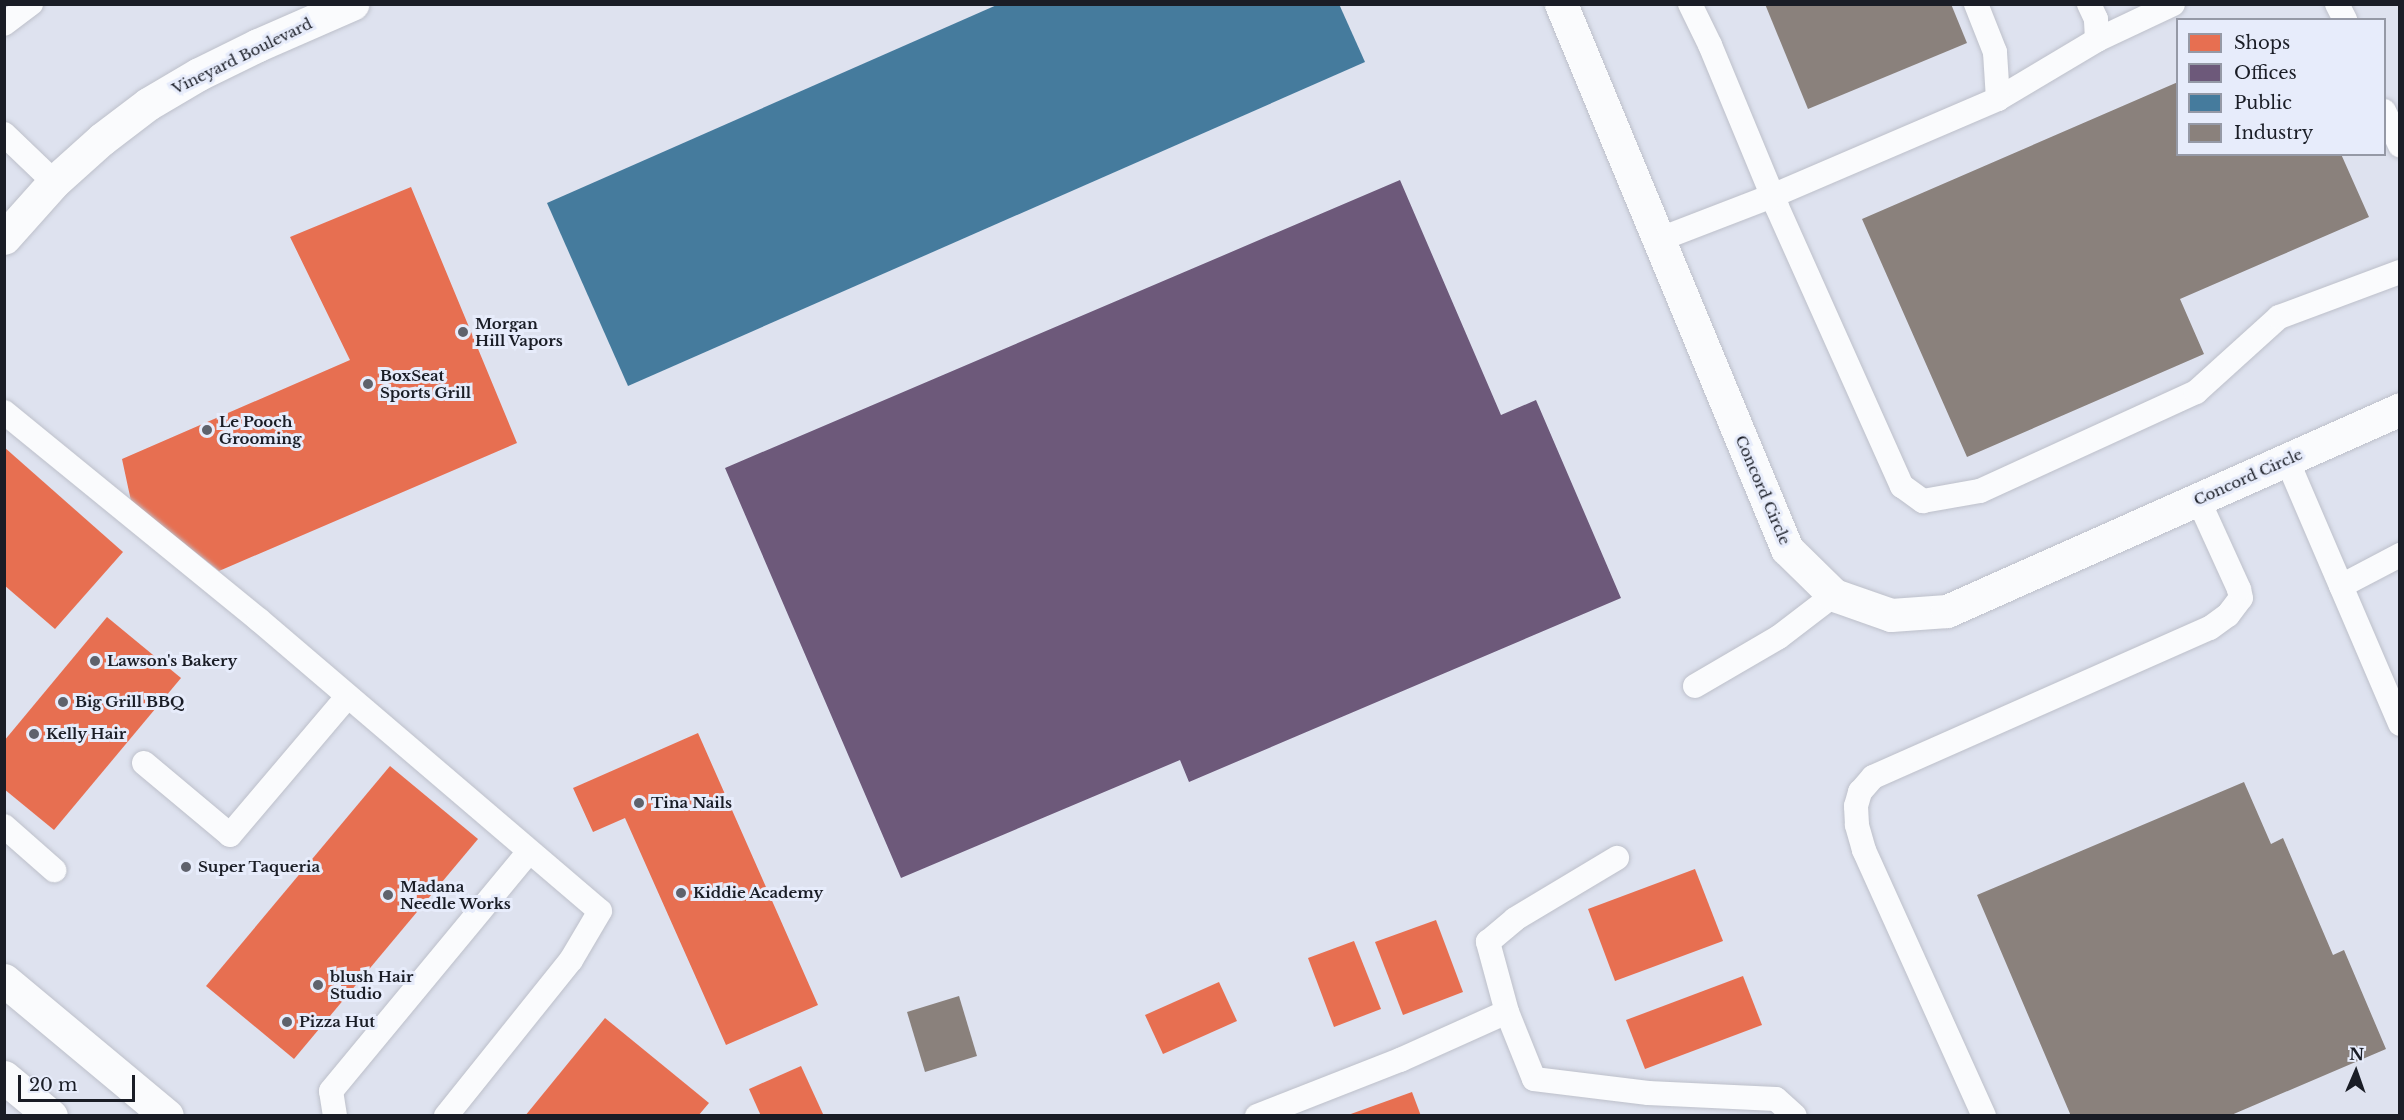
<!DOCTYPE html>
<style>
body{margin:0}
#map{position:relative;width:2404px;height:1120px;overflow:hidden;background:#dee2ef;font-family:"Libre Baskerville",serif}
div>[style]{position:absolute}
.shops>*{inset:0;background:#e76f51}
.offices>*{inset:0;background:#6d597a}
.public>*{inset:0;background:#457b9d}
.industry>*{inset:0;background:#8a817c}
.roads{filter:drop-shadow(0 0 2px #bdc0ca) drop-shadow(0 0 2px #bdc0ca)}
.lane>*{height:24px;margin:-12px;padding:0 12px;transform-origin:12px;border-radius:12px;background:#fafbfd}
.street>*{height:33px;margin:-16.5px;padding:0 16.5px;transform-origin:16.5px;border-radius:16.5px;background:#fafbfd}
.secondary>*{height:33px;margin:-16.5px;padding:0 16.5px;transform-origin:16.5px;border-radius:16.5px;background:#fafbfd}
.dots>*{width:16px;height:16px;translate:-50% -50%;box-sizing:border-box;border:3px solid #e7ecfb;border-radius:50%}
span{translate:-50% -50%;white-space:nowrap;text-align:center;line-height:1.15;-webkit-text-stroke:6px #e7ecfb;paint-order:stroke}
.street-label{font-size:15px;color:#1a1d26}
.poi-label{font-size:15px;color:#1a1d26;font-weight:700}
.left{translate:0 -50%;text-align:left}
.frame{position:absolute;inset:0;border:6px solid #1a1d26;pointer-events:none}
.legend{position:absolute;left:2176px;top:18px;width:210px;height:138px;box-sizing:border-box;background:#e7ecfb;border:2px solid #9599a6;margin:0;padding:8px 10px;list-style:none;font-size:18px;color:#1a1d26}
.legend li{display:flex;align-items:center;gap:12px;height:30px}
.legend b{width:30px;border:2px solid #9599a6}
.north{position:absolute;left:2326px;top:1042px;width:60px;height:60px;-webkit-text-stroke:4px #e7ecfb;paint-order:stroke;rotate:2deg;font-size:16px;font-weight:700;line-height:24px;text-align:center;color:#1a1d26}
.north::after{content:'';display:block;margin:auto;width:21px;height:27px;background:#1a1d26;clip-path:polygon(50% 0,100% 100%,50% 72%,0 100%)}
.scale{position:absolute;left:18px;top:1075px;width:117px;height:27px;box-sizing:border-box;border:3px solid #1a1d26;border-top:0;padding-left:8px;font-size:18px;line-height:21px;white-space:nowrap;color:#1a1d26;-webkit-text-stroke:4px #e7ecfb;paint-order:stroke}
</style>
<div id="map">
<div class="shops">
<i style="clip-path:polygon(411px 187px,517px 443px,219px 571px,131px 501px,122px 459px,350px 360px,290px 237px)"></i>
<i style="clip-path:polygon(4px 447px,123px 552px,55px 629px,4px 585px)"></i>
<i style="clip-path:polygon(107px 617px,181px 678px,54px 830px,4px 789px,4px 741px)"></i>
<i style="clip-path:polygon(698px 733px,818px 1005px,726px 1045px,625px 818px,593px 832px,573px 788px)"></i>
<i style="clip-path:polygon(390px 766px,478px 839px,294px 1059px,206px 986px)"></i>
<i style="clip-path:polygon(1695px 869px,1723px 941px,1615px 981px,1588px 909px)"></i>
<i style="clip-path:polygon(1436px 920px,1463px 992px,1403px 1015px,1375px 942px)"></i>
<i style="clip-path:polygon(1354px 941px,1381px 1009px,1334px 1027px,1308px 958px)"></i>
<i style="clip-path:polygon(1743px 976px,1762px 1025px,1645px 1069px,1626px 1020px)"></i>
<i style="clip-path:polygon(1219px 982px,1237px 1021px,1163px 1054px,1145px 1015px)"></i>
<i style="clip-path:polygon(605px 1018px,709px 1103px,698px 1116px,525px 1116px)"></i>
<i style="clip-path:polygon(801px 1066px,823px 1114px,761px 1116px,749px 1089px)"></i>
<i style="clip-path:polygon(1412px 1092px,1421px 1116px,1348px 1116px,1348px 1115px)"></i>
</div>
<div class="offices">
<i style="clip-path:polygon(1400px 180px,1501px 415px,1536px 400px,1621px 598px,1189px 782px,1180px 760px,901px 878px,725px 468px)"></i>
</div>
<div class="public">
<i style="clip-path:polygon(999px 4px,1339px 4px,1365px 62px,628px 386px,547px 203px)"></i>
</div>
<div class="industry">
<i style="clip-path:polygon(1765px 4px,1951px 4px,1967px 43px,1808px 109px)"></i>
<i style="clip-path:polygon(2178px 82px,2178px 154px,2341px 154px,2369px 217px,2180px 299px,2204px 354px,1967px 457px,1862px 219px)"></i>
<i style="clip-path:polygon(2244px 782px,2271px 844px,2283px 838px,2333px 955px,2344px 950px,2386px 1049px,2229px 1116px,2071px 1116px,1977px 895px)"></i>
<i style="clip-path:polygon(959px 996px,977px 1056px,925px 1072px,907px 1012px)"></i>
</div>
<div class="roads">
<div class="lane">
<i style="left:1690px;top:4px;width:46px;rotate:64deg"></i>
<i style="left:1710px;top:45px;width:175px;rotate:67.5deg"></i>
<i style="left:1777px;top:207px;width:306px;rotate:65.9deg"></i>
<i style="left:1902px;top:486px;width:26px;rotate:36deg"></i>
<i style="left:1923px;top:501px;width:58px;rotate:-10deg"></i>
<i style="left:1980px;top:491px;width:238px;rotate:-24.6deg"></i>
<i style="left:2196px;top:392px;width:112px;rotate:-42.1deg"></i>
<i style="left:2279px;top:317px;width:129px;rotate:-20.4deg"></i>
<i style="left:2337px;top:4px;width:18px;rotate:63deg"></i>
<i style="left:4px;top:24px;width:34px;rotate:-37deg"></i>
<i style="left:2097px;top:40px;width:84px;rotate:-25.3deg"></i>
<i style="left:1998px;top:99px;width:115px;rotate:-30.8deg"></i>
<i style="left:2097px;top:40px;width:21px;rotate:-93deg"></i>
<i style="left:2096px;top:19px;width:17px;rotate:-115deg"></i>
<i style="left:2384px;top:111px;width:38px;rotate:65deg"></i>
<i style="left:4px;top:134px;width:69px;rotate:43.8deg"></i>
<i style="left:1658px;top:240px;width:122px;rotate:-21.1deg"></i>
<i style="left:1772px;top:196px;width:246px;rotate:-23.2deg"></i>
<i style="left:1998px;top:99px;width:47px;rotate:-93.7deg"></i>
<i style="left:1995px;top:52px;width:52px;rotate:-111.6deg"></i>
<i style="left:4px;top:412px;width:329px;rotate:39.2deg"></i>
<i style="left:259px;top:620px;width:448px;rotate:40.5deg"></i>
<i style="left:600px;top:911px;width:57px;rotate:120.6deg"></i>
<i style="left:571px;top:960px;width:200px;rotate:128.7deg"></i>
<i style="left:2287px;top:460px;width:287px;rotate:66.8deg"></i>
<i style="left:2341px;top:586px;width:67px;rotate:-27.7deg"></i>
<i style="left:1695px;top:686px;width:97px;rotate:-30.3deg"></i>
<i style="left:1779px;top:637px;width:69px;rotate:-37.4deg"></i>
<i style="left:144px;top:763px;width:112px;rotate:39.9deg"></i>
<i style="left:230px;top:835px;width:182px;rotate:-49.7deg"></i>
<i style="left:4px;top:826px;width:67px;rotate:41.3deg"></i>
<i style="left:1507px;top:1012px;width:73px;rotate:-105.2deg"></i>
<i style="left:1488px;top:942px;width:35px;rotate:-40deg"></i>
<i style="left:1515px;top:919px;width:119px;rotate:-30.9deg"></i>
<i style="left:335px;top:1116px;width:25px;rotate:-99deg"></i>
<i style="left:331px;top:1091px;width:310px;rotate:-50.4deg"></i>
<i style="left:1257px;top:1116px;width:154px;rotate:-21.4deg"></i>
<i style="left:1400px;top:1060px;width:117px;rotate:-24.2deg"></i>
<i style="left:1507px;top:1012px;width:72px;rotate:68.1deg"></i>
<i style="left:1534px;top:1079px;width:115px;rotate:7deg"></i>
<i style="left:1648px;top:1093px;width:128px;rotate:2.7deg"></i>
<i style="left:1776px;top:1099px;width:25px;rotate:42deg"></i>
<i style="left:1984px;top:1116px;width:292px;rotate:-114.3deg"></i>
<i style="left:1864px;top:850px;width:26px;rotate:-106deg"></i>
<i style="left:1857px;top:825px;width:19px;rotate:-93deg"></i>
<i style="left:1856px;top:806px;width:15px;rotate:-74deg"></i>
<i style="left:1860px;top:792px;width:20px;rotate:-49deg"></i>
<i style="left:1873px;top:777px;width:368px;rotate:-23.9deg"></i>
<i style="left:2210px;top:628px;width:22px;rotate:-36deg"></i>
<i style="left:2228px;top:615px;width:21px;rotate:-53deg"></i>
<i style="left:2241px;top:598px;width:9px;rotate:-103deg"></i>
<i style="left:2239px;top:589px;width:99px;rotate:-114.5deg"></i>
</div>
<div class="street">
<i style="left:1561px;top:4px;width:590px;rotate:67.48deg"></i>
<i style="left:1787px;top:549px;width:66px;rotate:44.4deg"></i>
<i style="left:1834px;top:595px;width:60px;rotate:19.3deg"></i>
<i style="left:1891px;top:615px;width:56px;rotate:-4.1deg"></i>
<i style="left:1947px;top:611px;width:496px;rotate:-24deg"></i>
</div>
<div class="secondary">
<i style="left:4px;top:238px;width:75px;rotate:-48.2deg"></i>
<i style="left:54px;top:182px;width:64px;rotate:-41.9deg"></i>
<i style="left:102px;top:139px;width:58px;rotate:-37.3deg"></i>
<i style="left:148px;top:104px;width:59px;rotate:-30.5deg"></i>
<i style="left:199px;top:74px;width:66px;rotate:-26.2deg"></i>
<i style="left:258px;top:45px;width:103px;rotate:-23.6deg"></i>
<i style="left:4px;top:980px;width:212px;rotate:39.8deg"></i>
<i style="left:4px;top:1077px;width:61px;rotate:39.7deg"></i>
</div>
</div>
<div class="dots">
<i style="left:463px;top:332px;background:#5f626c"></i>
<i style="left:368px;top:384px;background:#5f626c"></i>
<i style="left:207px;top:430px;background:#5f626c"></i>
<i style="left:95px;top:661px;background:#5f626c"></i>
<i style="left:63px;top:702px;background:#5f626c"></i>
<i style="left:34px;top:734px;background:#5f626c"></i>
<i style="left:639px;top:803px;background:#5f626c"></i>
<i style="left:186px;top:867px;background:#5f626c"></i>
<i style="left:681px;top:893px;background:#5f626c"></i>
<i style="left:388px;top:895px;background:#5f626c"></i>
<i style="left:318px;top:985px;background:#5f626c"></i>
<i style="left:287px;top:1022px;background:#5f626c"></i>
</div>
<div class="street-label">
<span style="left:242px;top:56px;rotate:-26deg">Vineyard Boulevard</span>
<span style="left:2248px;top:477px;rotate:-24deg">Concord Circle</span>
<span style="left:1763px;top:490px;rotate:67deg">Concord Circle</span>
</div>
<div class="poi-label">
<span class="left" style="left:475px;top:332px">Morgan<br>Hill Vapors</span>
<span class="left" style="left:380px;top:384px">BoxSeat<br>Sports Grill</span>
<span class="left" style="left:219px;top:430px">Le Pooch<br>Grooming</span>
<span class="left" style="left:107px;top:661px">Lawson's Bakery</span>
<span class="left" style="left:75px;top:702px">Big Grill BBQ</span>
<span class="left" style="left:46px;top:734px">Kelly Hair</span>
<span class="left" style="left:651px;top:803px">Tina Nails</span>
<span class="left" style="left:198px;top:867px">Super Taqueria</span>
<span class="left" style="left:400px;top:895px">Madana<br>Needle Works</span>
<span class="left" style="left:693px;top:893px">Kiddie Academy</span>
<span class="left" style="left:330px;top:985px">blush Hair<br>Studio</span>
<span class="left" style="left:299px;top:1022px">Pizza Hut</span>
</div>
<div class="frame"></div>
<ul class="legend">
<li><b style="height:16px;background:#e76f51"></b>Shops</li>
<li><b style="height:16px;background:#6d597a"></b>Offices</li>
<li><b style="height:16px;background:#457b9d"></b>Public</li>
<li><b style="height:16px;background:#8a817c"></b>Industry</li>
</ul>
<div class="north">N</div>
<div class="scale">20 m</div>
</div>
